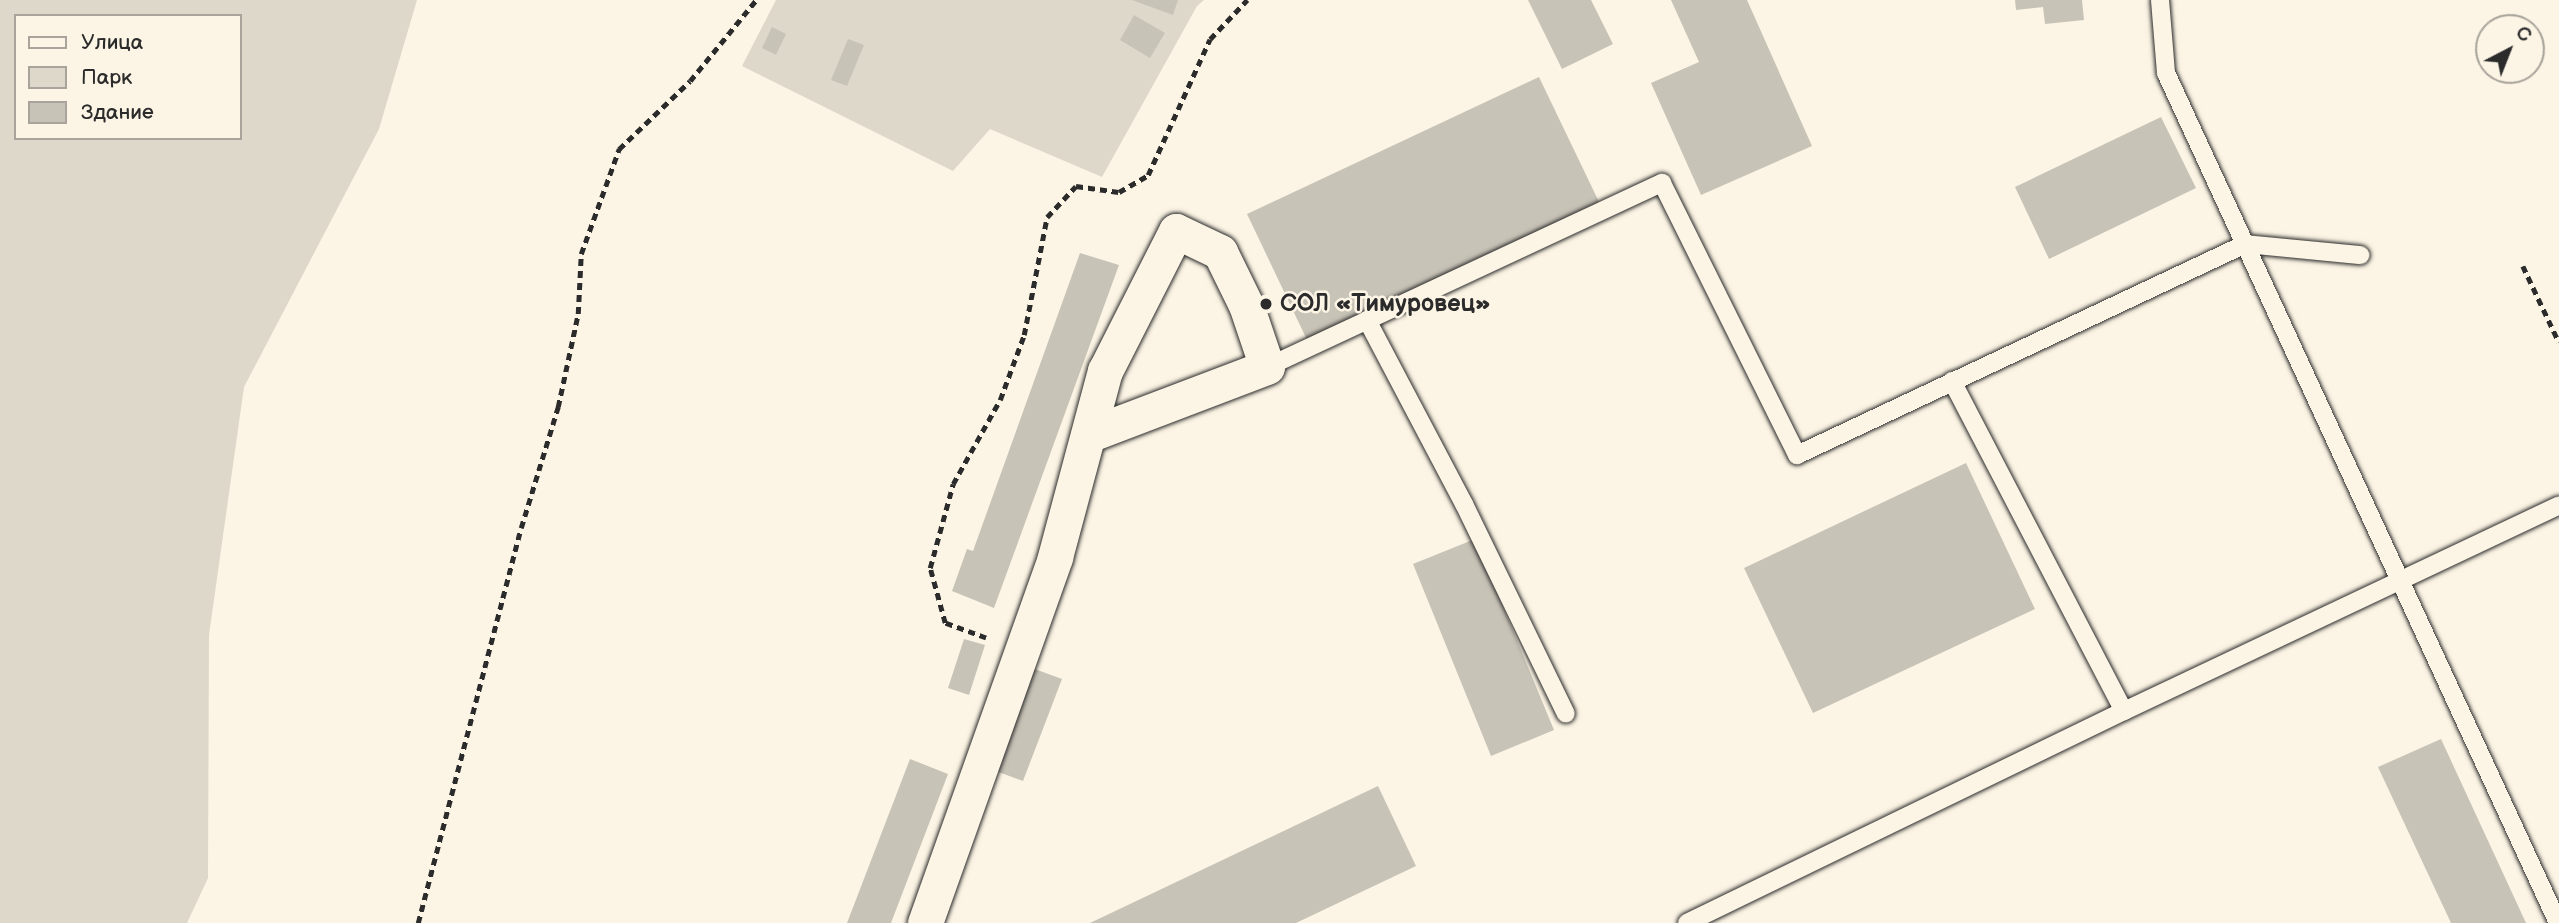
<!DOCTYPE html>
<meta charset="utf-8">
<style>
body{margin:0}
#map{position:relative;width:2559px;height:923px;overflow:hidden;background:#fcf5e5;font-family:"Balsamiq Sans",sans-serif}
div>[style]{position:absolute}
.green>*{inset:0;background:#ded8ca}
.building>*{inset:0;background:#c8c3b7}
.path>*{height:4.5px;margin-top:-2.25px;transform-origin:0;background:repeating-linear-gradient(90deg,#2b2b2b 0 7px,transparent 0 12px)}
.roads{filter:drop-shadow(0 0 2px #2b2b2b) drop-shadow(0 0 2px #2b2b2b)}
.service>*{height:18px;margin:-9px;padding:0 9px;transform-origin:9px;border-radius:9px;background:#fcf5e5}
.minor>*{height:35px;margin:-17.5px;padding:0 17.5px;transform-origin:17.5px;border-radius:17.5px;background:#fcf5e5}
.dots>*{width:19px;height:19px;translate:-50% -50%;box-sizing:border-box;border:4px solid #fcf5e5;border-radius:50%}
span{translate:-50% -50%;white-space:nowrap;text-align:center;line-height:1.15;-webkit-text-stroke:5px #fcf5e5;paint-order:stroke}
.poi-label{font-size:24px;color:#2b2b2b;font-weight:700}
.left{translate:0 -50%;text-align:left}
.legend{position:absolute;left:14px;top:14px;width:228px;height:126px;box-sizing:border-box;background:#fcf5e5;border:2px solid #a8a49b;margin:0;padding:9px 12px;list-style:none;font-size:21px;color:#2b2b2b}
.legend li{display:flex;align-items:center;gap:14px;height:35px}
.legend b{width:35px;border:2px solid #a8a49b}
.north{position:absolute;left:2475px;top:14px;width:70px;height:70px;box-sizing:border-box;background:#fcf5e5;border:2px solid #a8a49b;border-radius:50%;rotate:42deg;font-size:19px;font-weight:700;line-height:28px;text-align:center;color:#2b2b2b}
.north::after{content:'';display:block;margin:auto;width:24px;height:32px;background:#2b2b2b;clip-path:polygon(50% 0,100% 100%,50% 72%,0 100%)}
</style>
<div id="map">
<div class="green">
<i style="clip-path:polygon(evenodd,0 0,417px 0,379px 129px,244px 387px,209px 635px,208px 878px,187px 923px,0 923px,0 0,16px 16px,240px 16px,240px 138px,16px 138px,16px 16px)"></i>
<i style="clip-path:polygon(776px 0,1204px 0,1197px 6px,1102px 177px,990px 129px,953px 171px,742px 66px)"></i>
</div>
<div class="building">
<i style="clip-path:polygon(1132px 0,1178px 0,1173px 15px)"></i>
<i style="clip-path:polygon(1528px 0,1591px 0,1613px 44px,1562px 69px)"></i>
<i style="clip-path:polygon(1671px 0,1747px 0,1812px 146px,1701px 195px,1651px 83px,1699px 62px)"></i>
<i style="clip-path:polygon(2015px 0,2082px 0,2084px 20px,2045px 24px,2043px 7px,2016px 10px)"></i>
<i style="clip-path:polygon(1134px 15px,1165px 33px,1150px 58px,1120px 40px)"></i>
<i style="clip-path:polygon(772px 27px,786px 34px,776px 55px,762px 48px)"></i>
<i style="clip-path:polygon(848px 39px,864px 45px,847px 86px,831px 80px)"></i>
<i style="clip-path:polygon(1539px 77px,1600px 204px,1308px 342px,1247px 214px)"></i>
<i style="clip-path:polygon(2161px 117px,2196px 188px,2049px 259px,2015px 187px)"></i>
<i style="clip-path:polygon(1080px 253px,1119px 265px,994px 608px,952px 591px,967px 549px,973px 551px)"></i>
<i style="clip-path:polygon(1966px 463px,2035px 609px,1813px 713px,1744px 568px)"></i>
<i style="clip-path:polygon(1475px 539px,1554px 730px,1491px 756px,1413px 564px)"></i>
<i style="clip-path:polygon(964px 639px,985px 645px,969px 695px,948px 688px)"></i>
<i style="clip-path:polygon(1032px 668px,1062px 679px,1023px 781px,993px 770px)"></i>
<i style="clip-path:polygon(2441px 739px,2526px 923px,2451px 923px,2378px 767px)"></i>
<i style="clip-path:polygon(910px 759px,948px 774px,891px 923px,847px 923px)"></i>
<i style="clip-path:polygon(1378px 786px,1416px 866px,1296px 923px,1090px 923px)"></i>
</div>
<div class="path">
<i style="left:2523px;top:266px;width:84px;rotate:64.7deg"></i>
<i style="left:986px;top:638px;width:44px;rotate:-159.9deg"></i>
<i style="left:945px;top:623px;width:57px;rotate:-105.3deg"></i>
<i style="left:930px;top:568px;width:87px;rotate:-74.7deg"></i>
<i style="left:953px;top:484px;width:96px;rotate:-60.8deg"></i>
<i style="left:1000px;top:400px;width:69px;rotate:-69.7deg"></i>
<i style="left:1024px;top:335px;width:120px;rotate:-79deg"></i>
<i style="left:1047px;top:217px;width:42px;rotate:-46.9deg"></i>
<i style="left:1076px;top:186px;width:43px;rotate:7.9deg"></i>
<i style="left:1119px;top:192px;width:34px;rotate:-30deg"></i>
<i style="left:1148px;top:175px;width:149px;rotate:-65.5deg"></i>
<i style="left:1210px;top:39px;width:54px;rotate:-46.5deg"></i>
<i style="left:418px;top:923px;width:408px;rotate:-75.4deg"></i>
<i style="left:521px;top:528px;width:127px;rotate:-73deg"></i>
<i style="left:558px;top:407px;width:95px;rotate:-77.9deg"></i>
<i style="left:578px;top:314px;width:60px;rotate:-87.1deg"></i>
<i style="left:581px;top:254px;width:112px;rotate:-70.1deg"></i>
<i style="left:619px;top:149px;width:98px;rotate:-43.8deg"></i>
<i style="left:690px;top:81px;width:104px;rotate:-50.8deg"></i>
</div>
<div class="roads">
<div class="service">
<i style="left:2160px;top:0;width:73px;rotate:85.3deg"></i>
<i style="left:2166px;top:73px;width:936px;rotate:65.24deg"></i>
<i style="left:1367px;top:320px;width:208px;rotate:62.2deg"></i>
<i style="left:1464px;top:504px;width:233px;rotate:64.1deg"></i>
<i style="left:1267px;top:367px;width:436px;rotate:-25deg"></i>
<i style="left:1662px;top:183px;width:304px;rotate:63.6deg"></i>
<i style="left:1797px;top:455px;width:495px;rotate:-25.2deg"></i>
<i style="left:2245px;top:244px;width:116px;rotate:5.5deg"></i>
<i style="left:1952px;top:381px;width:372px;rotate:62.5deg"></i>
<i style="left:1687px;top:923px;width:486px;rotate:-25.9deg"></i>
<i style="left:2124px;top:711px;width:481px;rotate:-25.3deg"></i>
</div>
<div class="minor">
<i style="left:925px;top:923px;width:388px;rotate:-70.4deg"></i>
<i style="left:1055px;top:557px;width:193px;rotate:-75deg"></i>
<i style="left:1105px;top:371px;width:157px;rotate:-63.1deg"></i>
<i style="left:1176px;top:231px;width:49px;rotate:25.5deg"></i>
<i style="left:1220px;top:252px;width:59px;rotate:63.9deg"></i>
<i style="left:1246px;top:305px;width:65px;rotate:71.3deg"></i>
<i style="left:1267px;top:367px;width:191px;rotate:159.2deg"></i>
</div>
</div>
<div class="dots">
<i style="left:1266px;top:304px;background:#2b2b2b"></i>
</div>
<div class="poi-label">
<span class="left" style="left:1280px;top:304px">СОЛ «Тимуровец»</span>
</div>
<ul class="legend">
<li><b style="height:9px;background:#fcf5e5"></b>Улица</li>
<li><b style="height:19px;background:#ded8ca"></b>Парк</li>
<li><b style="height:19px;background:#c8c3b7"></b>Здание</li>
</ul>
<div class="north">С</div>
</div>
